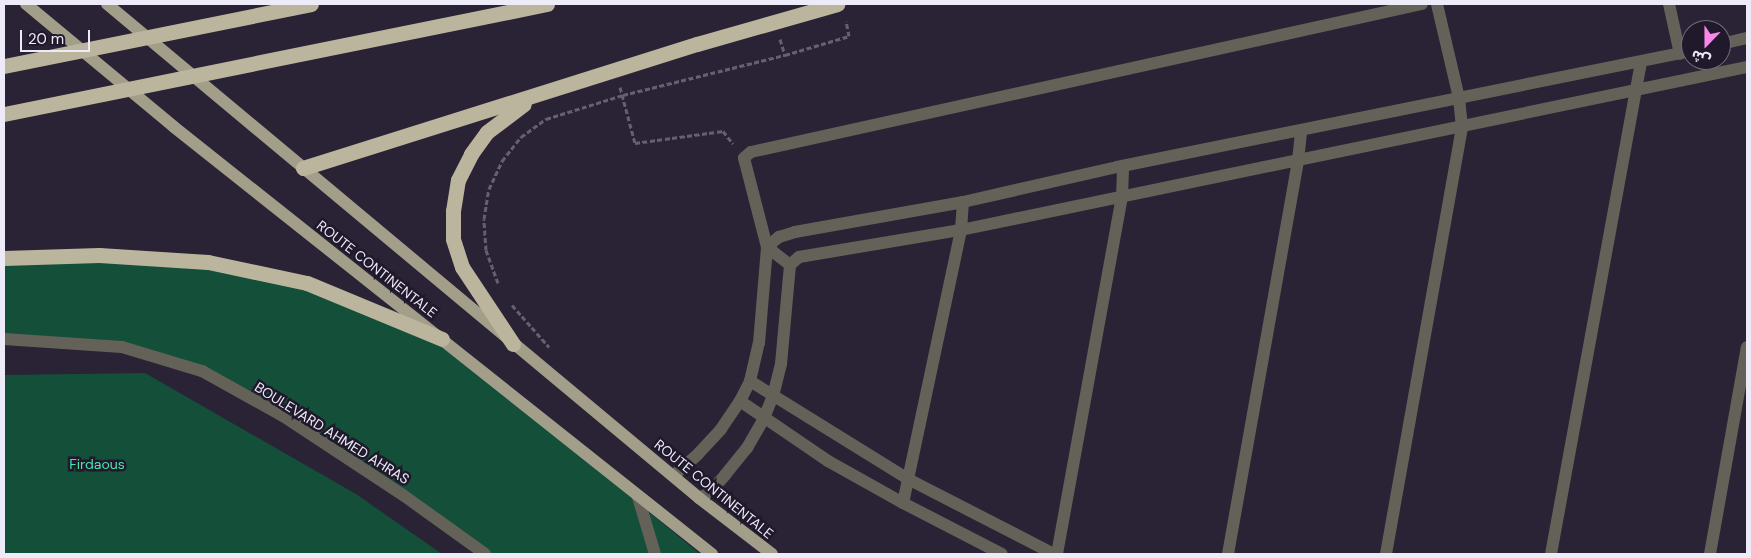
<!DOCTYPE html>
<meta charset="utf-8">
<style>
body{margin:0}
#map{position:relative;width:1751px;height:558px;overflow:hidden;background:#292335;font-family:"DM Sans","Noto Sans Arabic",sans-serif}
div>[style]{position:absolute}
.green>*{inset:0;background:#134f39}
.path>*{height:3px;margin-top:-1.5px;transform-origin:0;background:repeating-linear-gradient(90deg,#656070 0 5px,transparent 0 7.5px)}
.minor>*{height:12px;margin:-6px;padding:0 6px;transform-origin:6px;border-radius:6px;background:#646258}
.major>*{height:12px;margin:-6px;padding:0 6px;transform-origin:6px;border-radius:6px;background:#a29e89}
.highway>*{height:15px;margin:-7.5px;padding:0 7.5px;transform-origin:7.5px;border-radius:7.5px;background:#bbb59d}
span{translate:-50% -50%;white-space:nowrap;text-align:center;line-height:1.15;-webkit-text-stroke:5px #1f192b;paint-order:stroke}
.street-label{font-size:14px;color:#eeebf8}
.park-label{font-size:14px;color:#4ae6ae}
.frame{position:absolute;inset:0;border:5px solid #eeebf8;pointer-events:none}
.north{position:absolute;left:1681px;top:20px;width:50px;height:50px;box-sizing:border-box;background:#1f192b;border:1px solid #726d7d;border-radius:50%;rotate:202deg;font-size:14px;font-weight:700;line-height:20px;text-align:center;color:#eeebf8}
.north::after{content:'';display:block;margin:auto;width:18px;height:22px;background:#f987e9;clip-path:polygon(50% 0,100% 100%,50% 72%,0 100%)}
.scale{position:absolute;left:20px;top:30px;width:70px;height:22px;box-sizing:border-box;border:2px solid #eeebf8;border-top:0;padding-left:6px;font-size:15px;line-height:18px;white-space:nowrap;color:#eeebf8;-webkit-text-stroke:4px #1f192b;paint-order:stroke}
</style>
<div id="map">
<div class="green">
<i style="clip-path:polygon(99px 255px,307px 283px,425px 328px,700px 554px,485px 554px,403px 495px,202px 371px,122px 347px,4px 339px,4px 260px)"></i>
<i style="clip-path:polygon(145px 373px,356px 494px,442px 554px,4px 554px,4px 375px)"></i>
</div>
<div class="path">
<i style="left:780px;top:39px;width:17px;rotate:73deg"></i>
<i style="left:620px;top:87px;width:58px;rotate:75deg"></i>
<i style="left:635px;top:143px;width:89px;rotate:-7.8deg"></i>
<i style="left:723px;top:131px;width:16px;rotate:52deg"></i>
<i style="left:498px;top:283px;width:35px;rotate:-110deg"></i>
<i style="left:486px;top:250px;width:31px;rotate:-94deg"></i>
<i style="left:484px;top:219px;width:30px;rotate:-81deg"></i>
<i style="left:489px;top:189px;width:31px;rotate:-65deg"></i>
<i style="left:502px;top:161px;width:31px;rotate:-52deg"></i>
<i style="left:521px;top:137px;width:31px;rotate:-36deg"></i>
<i style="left:546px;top:119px;width:81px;rotate:-17.3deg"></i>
<i style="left:623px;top:95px;width:167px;rotate:-13.9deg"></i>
<i style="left:785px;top:55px;width:67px;rotate:-16.5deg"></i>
<i style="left:849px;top:36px;width:15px;rotate:-101deg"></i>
<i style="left:512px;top:305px;width:56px;rotate:48.6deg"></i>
</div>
<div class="minor">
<i style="left:1669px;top:4px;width:51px;rotate:77.6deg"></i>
<i style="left:1721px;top:44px;width:27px;rotate:-13deg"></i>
<i style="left:767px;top:247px;width:16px;rotate:-40deg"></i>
<i style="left:779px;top:237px;width:17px;rotate:-17deg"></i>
<i style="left:795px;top:232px;width:171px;rotate:-10.1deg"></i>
<i style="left:963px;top:202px;width:158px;rotate:-12.8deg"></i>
<i style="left:1117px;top:167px;width:586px;rotate:-11.43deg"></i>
<i style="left:767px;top:247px;width:29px;rotate:38deg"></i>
<i style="left:4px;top:339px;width:118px;rotate:3.9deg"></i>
<i style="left:122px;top:347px;width:84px;rotate:16.7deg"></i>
<i style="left:202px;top:371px;width:93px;rotate:29.1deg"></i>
<i style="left:283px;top:416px;width:144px;rotate:33.4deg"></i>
<i style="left:403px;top:495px;width:101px;rotate:35.7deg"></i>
<i style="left:750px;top:381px;width:186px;rotate:31.8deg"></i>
<i style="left:908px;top:479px;width:164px;rotate:27.2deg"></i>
<i style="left:740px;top:401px;width:107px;rotate:34.3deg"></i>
<i style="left:828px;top:461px;width:86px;rotate:29.2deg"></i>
<i style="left:903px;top:503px;width:111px;rotate:27.3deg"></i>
<i style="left:673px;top:476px;width:33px;rotate:-41deg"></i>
<i style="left:698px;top:454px;width:34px;rotate:-47deg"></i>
<i style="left:721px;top:429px;width:34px;rotate:-56deg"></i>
<i style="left:740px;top:401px;width:22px;rotate:-63deg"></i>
<i style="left:750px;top:381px;width:39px;rotate:-77deg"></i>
<i style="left:759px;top:343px;width:96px;rotate:-85.2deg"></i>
<i style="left:767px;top:247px;width:92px;rotate:-104.5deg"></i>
<i style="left:744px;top:158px;width:9px;rotate:-41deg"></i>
<i style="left:751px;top:152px;width:687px;rotate:-12.44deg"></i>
<i style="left:638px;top:497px;width:59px;rotate:73.4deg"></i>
<i style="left:699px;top:498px;width:11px;rotate:-27deg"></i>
<i style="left:709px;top:493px;width:24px;rotate:-48deg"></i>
<i style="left:725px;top:475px;width:35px;rotate:-51deg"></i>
<i style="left:747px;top:448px;width:34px;rotate:-60deg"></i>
<i style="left:764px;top:418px;width:24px;rotate:-68deg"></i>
<i style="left:773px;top:396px;width:33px;rotate:-76deg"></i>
<i style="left:781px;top:364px;width:99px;rotate:-84.8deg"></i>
<i style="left:790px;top:265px;width:12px;rotate:-42deg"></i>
<i style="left:799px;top:257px;width:164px;rotate:-9.5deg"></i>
<i style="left:961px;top:230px;width:803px;rotate:-11.72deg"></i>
<i style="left:903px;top:503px;width:279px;rotate:-78deg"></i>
<i style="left:961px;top:230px;width:28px;rotate:-86deg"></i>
<i style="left:1057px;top:554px;width:362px;rotate:-79.7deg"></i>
<i style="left:1122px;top:198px;width:32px;rotate:-88deg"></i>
<i style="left:1228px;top:554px;width:399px;rotate:-79.9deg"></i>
<i style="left:1298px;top:161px;width:31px;rotate:-84deg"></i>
<i style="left:1386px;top:554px;width:434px;rotate:-79.9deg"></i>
<i style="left:1462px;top:127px;width:29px;rotate:-96deg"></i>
<i style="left:1459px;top:98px;width:97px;rotate:-103.2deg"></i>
<i style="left:1551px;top:554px;width:500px;rotate:-79.63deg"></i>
<i style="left:1710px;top:554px;width:210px;rotate:-79.9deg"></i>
</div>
<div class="major">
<i style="left:26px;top:4px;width:192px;rotate:39.7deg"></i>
<i style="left:174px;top:127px;width:687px;rotate:38.44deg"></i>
<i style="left:107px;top:4px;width:771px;rotate:39.84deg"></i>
<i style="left:699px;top:498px;width:92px;rotate:37.5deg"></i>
</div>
<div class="highway">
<i style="left:4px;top:66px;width:313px;rotate:-11.4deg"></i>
<i style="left:4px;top:114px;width:554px;rotate:-11.45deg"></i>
<i style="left:303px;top:168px;width:413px;rotate:-17.5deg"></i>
<i style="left:697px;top:44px;width:146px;rotate:-15.9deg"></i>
<i style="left:4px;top:258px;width:95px;rotate:-1.8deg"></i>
<i style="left:99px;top:255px;width:109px;rotate:3.7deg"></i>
<i style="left:208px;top:262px;width:101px;rotate:12deg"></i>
<i style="left:307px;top:283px;width:146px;rotate:22.5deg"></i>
<i style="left:513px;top:344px;width:92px;rotate:-123.5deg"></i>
<i style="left:462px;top:267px;width:29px;rotate:-108deg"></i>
<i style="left:453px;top:239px;width:28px;rotate:-90deg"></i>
<i style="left:453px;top:211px;width:31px;rotate:-81deg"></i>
<i style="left:458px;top:180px;width:29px;rotate:-63deg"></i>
<i style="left:471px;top:154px;width:27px;rotate:-54deg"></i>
<i style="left:487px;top:132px;width:46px;rotate:-37.1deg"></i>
</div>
<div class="street-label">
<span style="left:377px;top:269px;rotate:38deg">ROUTE CONTINENTALE</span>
<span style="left:332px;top:433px;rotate:32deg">BOULEVARD AHMED AHRAS</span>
<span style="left:714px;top:489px;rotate:39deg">ROUTE CONTINENTALE</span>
</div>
<div class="park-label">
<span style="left:97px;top:464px">Firdaous</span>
</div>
<div class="frame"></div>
<div class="north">ش</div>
<div class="scale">20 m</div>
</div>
